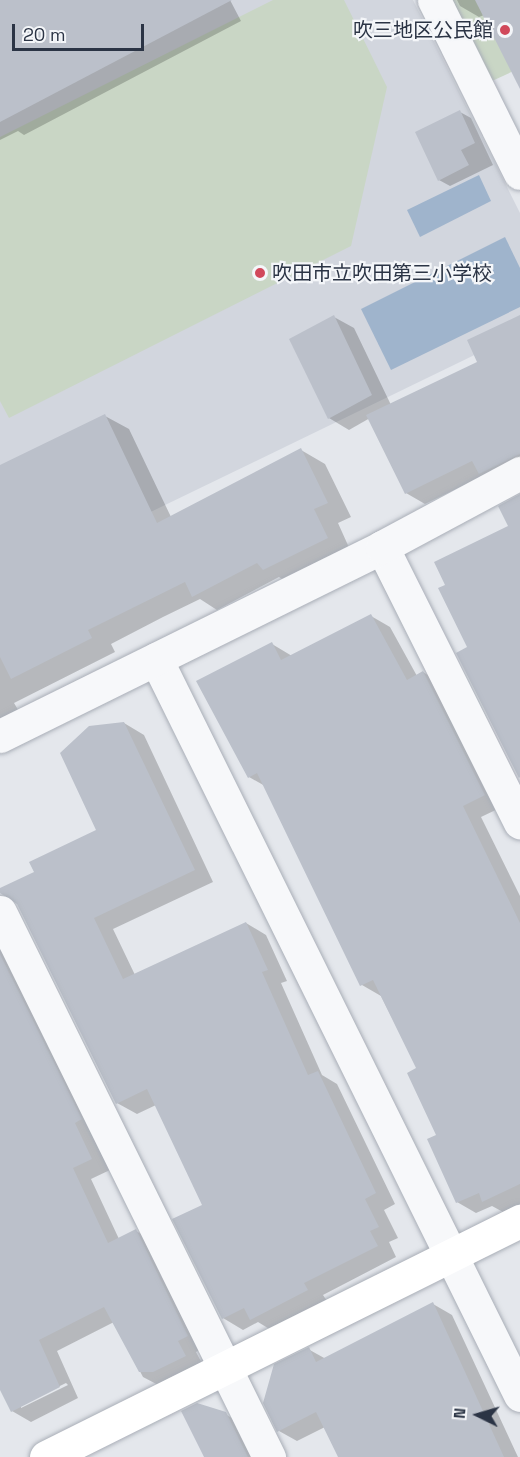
<!DOCTYPE html>
<meta charset="utf-8">
<style>
body{margin:0}
#map{position:relative;width:520px;height:1457px;overflow:hidden;background:#e4e7ec;font-family:"Space Grotesk","Noto Sans JP",sans-serif}
div>[style]{position:absolute}
.built>*{inset:0;background:#d2d6de}
.green>*{inset:0;background:#c9d6c5}
.water>*{inset:0;background:#9fb4cc}
.shadow>*{inset:0;background:#0003}
.building>*{inset:0;background:#bbc0ca}
.roads{filter:drop-shadow(0 0 2px #a9aeb7) drop-shadow(0 0 2px #a9aeb7)}
.street>*{height:33px;margin:-16.5px;padding:0 16.5px;transform-origin:16.5px;border-radius:16.5px;background:#f7f8fa}
.secondary>*{height:33px;margin:-16.5px;padding:0 16.5px;transform-origin:16.5px;border-radius:16.5px;background:#fff}
.dots>*{width:16px;height:16px;translate:-50% -50%;box-sizing:border-box;border:3px solid #f4f6f9;border-radius:50%}
span{translate:-50% -50%;white-space:nowrap;text-align:center;line-height:1.15;-webkit-text-stroke:4.5px #f4f6f9;paint-order:stroke}
.poi-label{font-size:20px;color:#2b3445}
.right{translate:-100% -50%;text-align:right}
.left{translate:0 -50%;text-align:left}
.north{position:absolute;left:448px;top:1385px;width:60px;height:60px;-webkit-text-stroke:4px #f4f6f9;paint-order:stroke;rotate:275deg;font-size:16px;font-weight:700;line-height:24px;text-align:center;color:#2b3445}
.north::after{content:'';display:block;margin:auto;width:21px;height:27px;background:#2b3445;clip-path:polygon(50% 0,100% 100%,50% 72%,0 100%)}
.scale{position:absolute;left:12px;top:24px;width:132px;height:27px;box-sizing:border-box;border:3px solid #2b3445;border-top:0;padding-left:8px;font-size:18px;line-height:21px;white-space:nowrap;color:#2b3445;-webkit-text-stroke:4px #f4f6f9;paint-order:stroke}
</style>
<div id="map">
<div class="built">
<i style="clip-path:polygon(0 0,413px 0,520px 213px,520px 333px,0 585px)"></i>
</div>
<div class="green">
<i style="clip-path:polygon(273px 0,344px 0,387px 87px,351px 246px,9px 418px,0 401px,0 137px)"></i>
<i style="clip-path:polygon(450px 0,520px 0,520px 68px,492px 81px)"></i>
</div>
<div class="water">
<i style="clip-path:polygon(479px 175px,491px 201px,420px 237px,407px 210px)"></i>
<i style="clip-path:polygon(505px 237px,520px 268px,520px 307px,391px 370px,361px 309px)"></i>
</div>
<div class="shadow">
<i style="clip-path:polygon(0 0,230px 0,241px 21px,24px 135px,18px 131px,0 140px)"></i>
<i style="clip-path:polygon(457px 0,520px 0,520px 69px,484px 15px,479px 17px,460px 6px)"></i>
<i style="clip-path:polygon(460px 112px,471px 118px,493px 165px,450px 186px,439px 180px)"></i>
<i style="clip-path:polygon(520px 316px,520px 474px,485px 475px,425px 504px,406px 493px,370px 418px,349px 430px,329px 418px,291px 339px,334px 317px,354px 328px,391px 405px,479px 362px)"></i>
<i style="clip-path:polygon(105px 416px,129px 429px,171px 517px,301px 450px,325px 464px,351px 517px,338px 523px,351px 552px,288px 583px,279px 577px,217px 610px,200px 599px,163px 617px,111px 644px,115px 652px,14px 703px,20px 713px,0 723px,0 467px)"></i>
<i style="clip-path:polygon(371px 616px,390px 627px,417px 676px,423px 672px,442px 684px,504px 806px,481px 817px,520px 896px,520px 1204px,503px 1212px,492px 1206px,476px 1213px,457px 1202px,418px 1069px,381px 996px,362px 985px,265px 786px,249px 777px,272px 644px,292px 656px)"></i>
<i style="clip-path:polygon(124px 723px,144px 735px,213px 882px,113px 929px,135px 975px,246px 923px,266px 935px,287px 981px,281px 983px,322px 1075px,337px 1084px,395px 1204px,384px 1210px,398px 1238px,389px 1242px,396px 1257px,323px 1295px,327px 1301px,271px 1330px,258px 1322px,243px 1330px,223px 1318px,204px 1206px,156px 1105px,137px 1114px,117px 1103px,36px 873px,98px 830px)"></i>
<i style="clip-path:polygon(evenodd,0 950px,15px 959px,110px 1170px,91px 1179px,119px 1239px,136px 1231px,155px 1242px,206px 1347px,196px 1352px,204px 1367px,162px 1387px,143px 1377px,114px 1322px,57px 1351px,78px 1398px,31px 1422px,12px 1411px,0 1387px,0 950px,66px 1383px,68px 1385px,21px 1408px,21px 1405px,66px 1383px)"></i>
<i style="clip-path:polygon(433px 1304px,452px 1315px,518px 1457px,339px 1457px,325px 1427px,297px 1441px,279px 1431px,308px 1349px,326px 1359px)"></i>
<i style="clip-path:polygon(225px 1414px,242px 1424px,259px 1457px,205px 1457px)"></i>
</div>
<div class="building">
<i style="clip-path:polygon(0 0,232px 0,0 122px)"></i>
<i style="clip-path:polygon(475px 0,520px 0,520px 89px)"></i>
<i style="clip-path:polygon(460px 110px,475px 143px,461px 150px,469px 165px,438px 181px,415px 132px)"></i>
<i style="clip-path:polygon(334px 315px,372px 395px,328px 419px,289px 339px)"></i>
<i style="clip-path:polygon(520px 315px,520px 454px,479px 474px,472px 461px,405px 494px,366px 415px,477px 362px,467px 340px)"></i>
<i style="clip-path:polygon(105px 414px,157px 523px,301px 448px,328px 503px,314px 509px,328px 538px,263px 570px,257px 563px,192px 597px,185px 582px,88px 630px,92px 638px,11px 679px,0 657px,0 465px)"></i>
<i style="clip-path:polygon(520px 494px,520px 777px,519px 778px,456px 653px,467px 647px,438px 588px,445px 585px,434px 562px,508px 526px,498px 506px)"></i>
<i style="clip-path:polygon(371px 614px,407px 680px,423px 671px,485px 795px,463px 806px,520px 923px,520px 1184px,482px 1202px,479px 1193px,456px 1203px,427px 1139px,436px 1135px,407px 1073px,416px 1068px,373px 980px,360px 986px,257px 773px,248px 778px,196px 681px,272px 642px,281px 660px)"></i>
<i style="clip-path:polygon(124px 722px,195px 870px,94px 918px,123px 979px,246px 922px,268px 970px,262px 972px,308px 1075px,318px 1071px,376px 1193px,365px 1199px,379px 1227px,370px 1231px,378px 1246px,304px 1283px,308px 1290px,250px 1320px,244px 1308px,222px 1319px,172px 1219px,202px 1205px,147px 1089px,116px 1104px,17px 904px,0 893px,0 888px,34px 872px,29px 862px,96px 830px,60px 753px,89px 726px)"></i>
<i style="clip-path:polygon(0 954px,82px 1119px,75px 1123px,92px 1159px,73px 1168px,108px 1243px,136px 1229px,188px 1336px,178px 1341px,186px 1356px,153px 1372px,139px 1372px,104px 1307px,39px 1340px,60px 1387px,11px 1412px,0 1390px)"></i>
<i style="clip-path:polygon(433px 1302px,504px 1457px,338px 1457px,316px 1412px,277px 1432px,263px 1403px,274px 1364px,309px 1347px,316px 1362px)"></i>
<i style="clip-path:polygon(197px 1403px,226px 1412px,248px 1457px,204px 1457px,181px 1411px)"></i>
</div>
<div class="roads">
<div class="street">
<i style="left:434px;top:0;width:193px;rotate:63.6deg"></i>
<i style="left:382px;top:547px;width:308px;rotate:63.4deg"></i>
<i style="left:156px;top:659px;width:821px;rotate:63.68deg"></i>
<i style="left:0;top:736px;width:426px;rotate:-26.3deg"></i>
<i style="left:382px;top:547px;width:157px;rotate:-28.2deg"></i>
<i style="left:0;top:912px;width:608px;rotate:63.73deg"></i>
</div>
<div class="secondary">
<i style="left:46px;top:1457px;width:530px;rotate:-26.47deg"></i>
</div>
</div>
<div class="dots">
<i style="left:505px;top:30px;background:#d1495b"></i>
<i style="left:260px;top:273px;background:#d1495b"></i>
</div>
<div class="poi-label">
<span class="right" style="left:493px;top:30px">吹三地区公民館</span>
<span class="left" style="left:272px;top:273px">吹田市立吹田第三小学校</span>
</div>
<div class="north">N</div>
<div class="scale">20 m</div>
</div>
